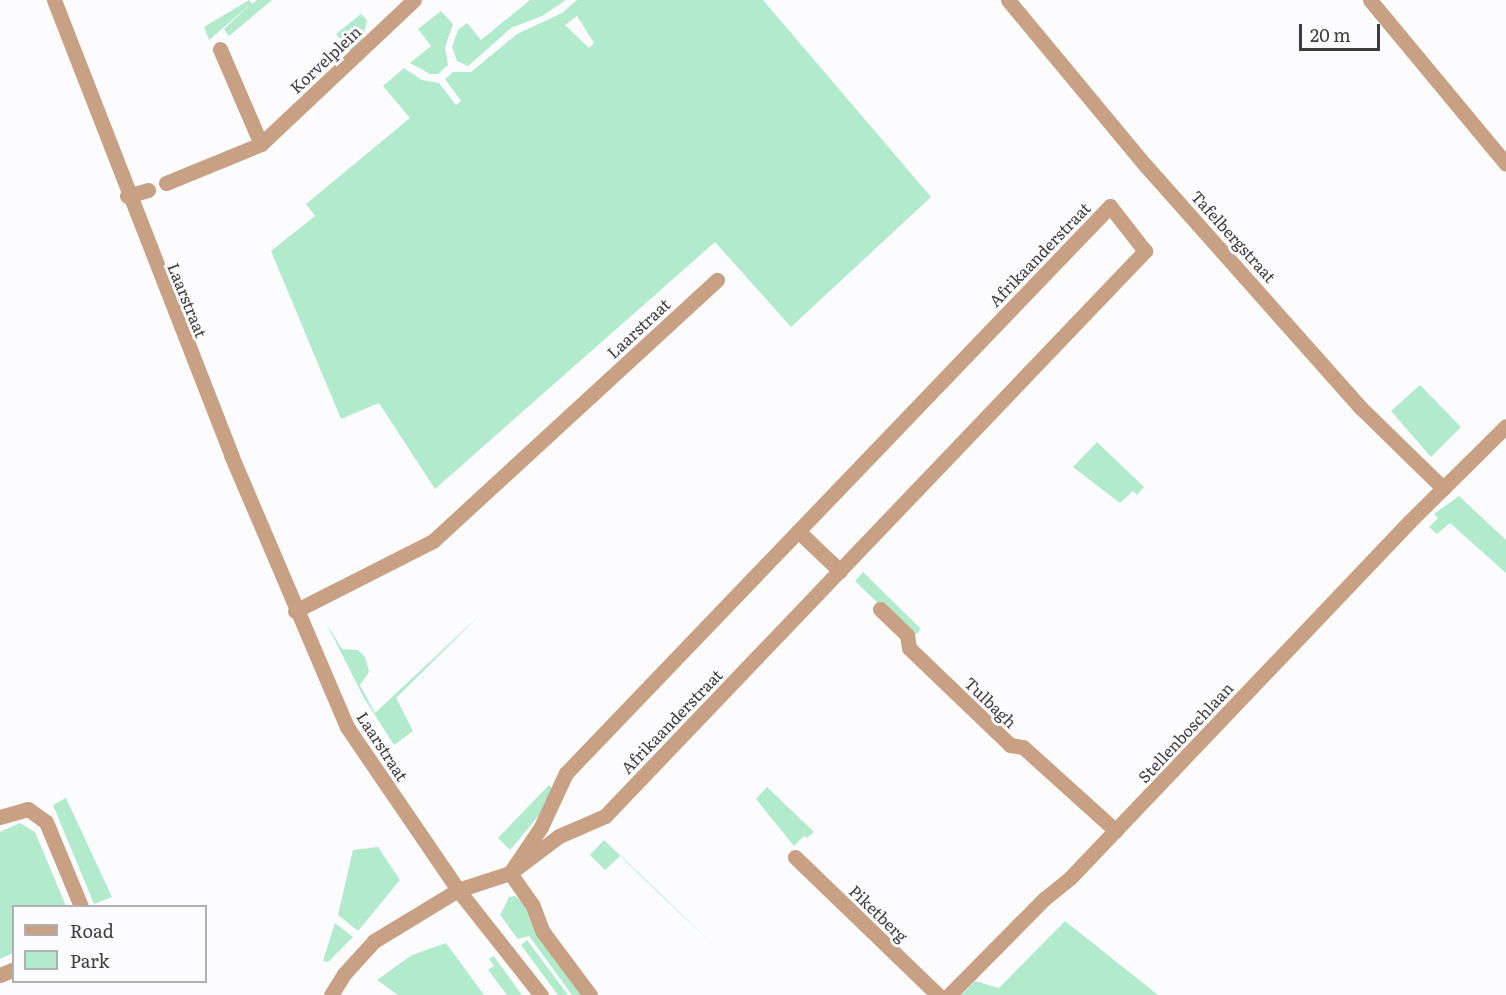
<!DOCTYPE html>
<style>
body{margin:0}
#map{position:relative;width:1506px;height:995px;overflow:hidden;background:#fcfbfe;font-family:Literata,serif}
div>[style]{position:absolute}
.green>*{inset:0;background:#b2eacc}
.minor>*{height:15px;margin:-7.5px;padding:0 7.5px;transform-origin:7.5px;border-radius:7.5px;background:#c8a184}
.tertiary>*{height:15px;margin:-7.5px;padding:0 7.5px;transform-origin:7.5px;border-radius:7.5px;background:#c8a184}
span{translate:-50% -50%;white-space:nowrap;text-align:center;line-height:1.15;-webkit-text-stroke:6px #fcfbfe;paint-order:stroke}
.street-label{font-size:16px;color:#3d3c3f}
.legend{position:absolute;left:12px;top:905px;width:195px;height:78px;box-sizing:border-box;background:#fcfbfe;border:2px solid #b0afb2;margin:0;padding:8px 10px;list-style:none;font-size:18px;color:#3d3c3f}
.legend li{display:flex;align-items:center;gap:12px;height:30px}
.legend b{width:30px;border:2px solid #b0afb2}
.scale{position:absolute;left:1299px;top:24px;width:81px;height:27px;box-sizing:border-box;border:3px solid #3d3c3f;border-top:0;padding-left:8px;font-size:18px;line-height:21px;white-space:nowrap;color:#3d3c3f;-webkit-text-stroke:4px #fcfbfe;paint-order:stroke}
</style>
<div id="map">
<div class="green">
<i style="clip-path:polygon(249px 0,252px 4px,257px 0,272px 0,229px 36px,224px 29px,251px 4px,209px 40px,204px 27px)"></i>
<i style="clip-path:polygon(530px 0,566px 0,542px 16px,511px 28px,468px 66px,457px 61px,452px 47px,458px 30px,467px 23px,481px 40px)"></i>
<i style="clip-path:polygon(evenodd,577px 0,763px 0,931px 197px,791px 327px,715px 242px,435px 489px,379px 403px,341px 419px,271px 251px,315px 216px,306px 204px,410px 118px,383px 86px,404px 68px,422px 80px,439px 83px,456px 105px,461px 101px,445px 79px,453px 72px,471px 72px,517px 34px,562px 13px,577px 0,577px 16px,594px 43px,589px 48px,565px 25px,577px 16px)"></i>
<i style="clip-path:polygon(441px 11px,453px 24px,445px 47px,448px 65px,438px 74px,430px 74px,410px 63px,431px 46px,418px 29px)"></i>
<i style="clip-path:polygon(361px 14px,367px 20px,363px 38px,351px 52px,336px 34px)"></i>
<i style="clip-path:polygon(1420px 385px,1461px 427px,1431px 457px,1391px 411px)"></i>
<i style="clip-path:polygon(1097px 442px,1144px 487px,1137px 495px,1133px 491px,1120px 503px,1073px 467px)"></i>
<i style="clip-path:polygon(1459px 496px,1506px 540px,1506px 573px,1450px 523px,1437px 534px,1429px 527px,1438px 518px,1434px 514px)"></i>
<i style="clip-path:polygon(863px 572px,921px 629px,913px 637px,855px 581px)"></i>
<i style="clip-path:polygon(482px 613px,396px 698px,413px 731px,394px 745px,364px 698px,326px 623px,342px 649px,358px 650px,365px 657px,369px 672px,360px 685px,375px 713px)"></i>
<i style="clip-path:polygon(549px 785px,552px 788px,547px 806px,510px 850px,498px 838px)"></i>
<i style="clip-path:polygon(767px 787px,814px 832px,807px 838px,804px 836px,794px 846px,756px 799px)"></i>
<i style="clip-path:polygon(66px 798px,112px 897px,94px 904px,53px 805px)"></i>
<i style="clip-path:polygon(20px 823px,35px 832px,66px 906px,14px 906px,13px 953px,0 959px,0 832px)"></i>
<i style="clip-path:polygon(604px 840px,660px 893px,711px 943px,620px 856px,605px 870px,590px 855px)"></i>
<i style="clip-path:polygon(378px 847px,400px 880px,358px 931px,338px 915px,353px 850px)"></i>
<i style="clip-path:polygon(509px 897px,515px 896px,523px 903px,538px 936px,581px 995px,572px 995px,529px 936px,518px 939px,500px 915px)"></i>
<i style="clip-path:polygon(1065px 921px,1158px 995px,961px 995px,975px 981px,999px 988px)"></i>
<i style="clip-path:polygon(335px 923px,353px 937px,328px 962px,323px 961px)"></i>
<i style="clip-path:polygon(527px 940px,568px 995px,558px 995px,521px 945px)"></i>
<i style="clip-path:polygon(446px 943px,484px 995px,398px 995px,377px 980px,412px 955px)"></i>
<i style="clip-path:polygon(494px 956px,498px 962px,522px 995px,507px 995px,488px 970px,494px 966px,489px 959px)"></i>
</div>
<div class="minor">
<i style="left:1008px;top:0;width:216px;rotate:50.3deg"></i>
<i style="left:1146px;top:166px;width:324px;rotate:48.4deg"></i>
<i style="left:1361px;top:408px;width:115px;rotate:44.3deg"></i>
<i style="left:1370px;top:0;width:213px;rotate:50.3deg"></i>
<i style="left:220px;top:49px;width:103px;rotate:66.7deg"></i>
<i style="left:166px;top:183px;width:103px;rotate:-22.3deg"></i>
<i style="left:261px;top:144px;width:210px;rotate:-43.3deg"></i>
<i style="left:127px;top:196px;width:22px;rotate:-16deg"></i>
<i style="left:798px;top:531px;width:58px;rotate:43.6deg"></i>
<i style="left:880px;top:609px;width:37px;rotate:44deg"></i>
<i style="left:907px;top:635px;width:13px;rotate:81deg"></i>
<i style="left:909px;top:648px;width:140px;rotate:43.8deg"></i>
<i style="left:1010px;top:745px;width:13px;rotate:9deg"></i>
<i style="left:1023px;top:747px;width:125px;rotate:42.1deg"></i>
<i style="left:295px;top:611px;width:155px;rotate:-26.9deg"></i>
<i style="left:433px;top:541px;width:386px;rotate:-42.6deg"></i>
<i style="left:0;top:817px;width:29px;rotate:-16deg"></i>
<i style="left:28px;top:809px;width:22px;rotate:36deg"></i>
<i style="left:46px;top:822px;width:91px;rotate:67.4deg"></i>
<i style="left:795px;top:857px;width:199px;rotate:44deg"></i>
<i style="left:510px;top:873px;width:38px;rotate:55deg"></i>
<i style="left:532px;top:904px;width:30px;rotate:69deg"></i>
<i style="left:543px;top:932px;width:79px;rotate:53.3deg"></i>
<i style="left:0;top:975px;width:15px;rotate:-23deg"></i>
<i style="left:331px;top:995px;width:25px;rotate:-58deg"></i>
<i style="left:344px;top:974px;width:45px;rotate:-47.7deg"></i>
<i style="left:374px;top:941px;width:98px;rotate:-31.3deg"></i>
<i style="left:458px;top:890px;width:55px;rotate:-18.1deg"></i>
<i style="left:510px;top:873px;width:61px;rotate:-37.1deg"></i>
<i style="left:559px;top:836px;width:50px;rotate:-23.5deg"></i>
<i style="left:605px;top:816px;width:782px;rotate:-46.3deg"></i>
<i style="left:1145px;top:251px;width:57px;rotate:-127.9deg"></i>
<i style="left:1110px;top:206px;width:786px;rotate:133.81deg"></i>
<i style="left:566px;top:773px;width:60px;rotate:114.8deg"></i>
<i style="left:541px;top:827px;width:55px;rotate:124deg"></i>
<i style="left:949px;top:995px;width:135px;rotate:-45.3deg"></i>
<i style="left:1044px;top:899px;width:33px;rotate:-39deg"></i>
<i style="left:1070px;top:878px;width:492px;rotate:-46.4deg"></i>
<i style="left:1409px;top:522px;width:136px;rotate:-44.7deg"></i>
</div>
<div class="tertiary">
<i style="left:54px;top:0;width:488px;rotate:68.7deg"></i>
<i style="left:231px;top:455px;width:296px;rotate:66.9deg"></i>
<i style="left:347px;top:727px;width:197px;rotate:55.7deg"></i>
<i style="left:458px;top:890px;width:134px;rotate:51.7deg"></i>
</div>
<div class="street-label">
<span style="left:325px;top:59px;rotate:-43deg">Korvelplein</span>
<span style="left:1234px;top:236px;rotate:48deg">Tafelbergstraat</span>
<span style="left:1039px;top:254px;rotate:-46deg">Afrikaanderstraat</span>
<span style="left:188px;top:300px;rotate:68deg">Laarstraat</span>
<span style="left:638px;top:328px;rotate:-43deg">Laarstraat</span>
<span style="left:991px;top:702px;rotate:44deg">Tulbagh</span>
<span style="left:671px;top:721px;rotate:-46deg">Afrikaanderstraat</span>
<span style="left:1185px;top:732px;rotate:-47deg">Stellenboschlaan</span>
<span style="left:383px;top:746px;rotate:57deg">Laarstraat</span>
<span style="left:879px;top:913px;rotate:44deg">Piketberg</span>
</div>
<ul class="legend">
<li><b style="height:8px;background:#c8a184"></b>Road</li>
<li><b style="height:16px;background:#b2eacc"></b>Park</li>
</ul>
<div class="scale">20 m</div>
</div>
